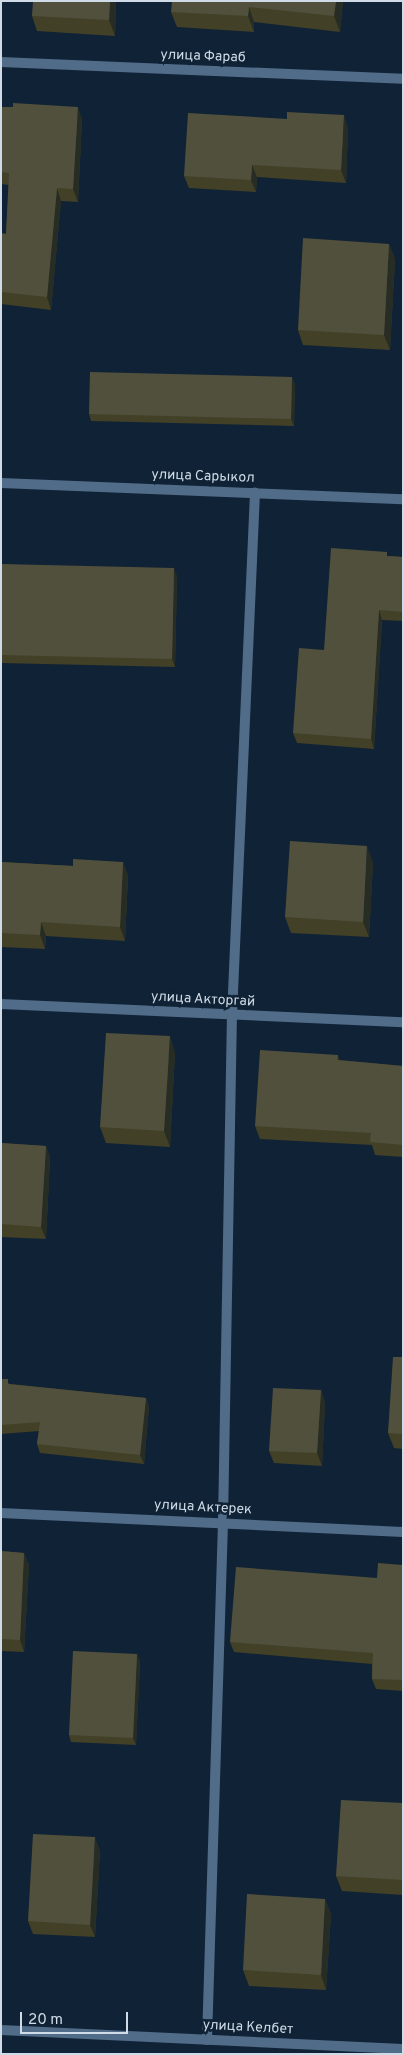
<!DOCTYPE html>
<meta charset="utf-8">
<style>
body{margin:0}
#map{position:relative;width:404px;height:2055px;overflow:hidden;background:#102235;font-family:Overpass,sans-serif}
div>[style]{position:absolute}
.street>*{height:10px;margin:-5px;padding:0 5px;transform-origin:5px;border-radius:5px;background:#516c88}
.wall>*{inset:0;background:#424027}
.shaded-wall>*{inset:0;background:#272d24}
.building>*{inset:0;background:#51503c}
span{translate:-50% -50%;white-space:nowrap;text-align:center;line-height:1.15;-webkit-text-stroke:5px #102235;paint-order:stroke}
.street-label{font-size:14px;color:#cfdbe7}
.frame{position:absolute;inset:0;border:2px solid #cfdbe7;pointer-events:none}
.scale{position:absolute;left:20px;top:2012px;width:108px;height:22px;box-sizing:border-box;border:2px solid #cfdbe7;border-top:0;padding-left:6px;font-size:15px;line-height:18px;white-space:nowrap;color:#cfdbe7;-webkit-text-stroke:4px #102235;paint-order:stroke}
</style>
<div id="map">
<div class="street">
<i style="left:1px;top:62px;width:402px;rotate:2.4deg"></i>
<i style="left:1px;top:483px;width:402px;rotate:2.3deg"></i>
<i style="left:1px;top:1004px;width:402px;rotate:2.6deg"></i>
<i style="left:1px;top:1513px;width:402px;rotate:2.7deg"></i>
<i style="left:1px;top:2030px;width:402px;rotate:2.7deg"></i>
<i style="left:207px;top:2040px;width:517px;rotate:-88.23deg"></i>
<i style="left:223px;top:1523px;width:508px;rotate:-88.99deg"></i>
<i style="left:232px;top:1015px;width:523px;rotate:-87.48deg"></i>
</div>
<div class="wall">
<i style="clip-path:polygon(116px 1px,115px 36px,37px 31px,32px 16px)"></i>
<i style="clip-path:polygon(343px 1px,340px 32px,254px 22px,254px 32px,177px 27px,171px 12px)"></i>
<i style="clip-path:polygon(1px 107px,82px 119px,78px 202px,61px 201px,51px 310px,1px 304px,1px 233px,6px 234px,9px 185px,1px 184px)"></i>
<i style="clip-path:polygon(348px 128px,346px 183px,257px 177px,256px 192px,189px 188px,184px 176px)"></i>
<i style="clip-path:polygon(389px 244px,395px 259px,390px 350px,303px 345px,298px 330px)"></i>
<i style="clip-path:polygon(295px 384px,294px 426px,91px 421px,89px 414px)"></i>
<i style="clip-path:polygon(388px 556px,403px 557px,403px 621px,382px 620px,374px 749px,297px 743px,293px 733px,324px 650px)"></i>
<i style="clip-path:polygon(1px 564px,177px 576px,175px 667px,1px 663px)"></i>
<i style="clip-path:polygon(1px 862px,73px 866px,123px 862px,128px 876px,125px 941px,46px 936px,45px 949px,1px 947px)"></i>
<i style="clip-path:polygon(373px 862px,369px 937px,291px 933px,285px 917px)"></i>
<i style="clip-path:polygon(175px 1052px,170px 1147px,106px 1143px,100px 1127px)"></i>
<i style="clip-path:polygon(338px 1055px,339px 1060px,403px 1066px,403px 1157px,375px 1155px,372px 1145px,260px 1139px,255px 1126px)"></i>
<i style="clip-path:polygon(1px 1143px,46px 1146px,50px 1158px,46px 1239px,1px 1237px)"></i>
<i style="clip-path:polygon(403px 1357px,403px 1449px,394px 1448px,388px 1433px)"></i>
<i style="clip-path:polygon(1px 1379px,10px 1384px,146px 1398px,149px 1407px,144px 1464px,40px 1453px,37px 1444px,39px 1431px,1px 1434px)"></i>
<i style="clip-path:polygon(321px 1390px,325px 1403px,322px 1466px,274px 1463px,269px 1451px)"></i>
<i style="clip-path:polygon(1px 1551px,24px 1553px,29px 1565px,24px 1652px,1px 1651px)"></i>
<i style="clip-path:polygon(403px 1565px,403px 1691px,376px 1689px,372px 1679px,372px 1664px,234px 1652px,230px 1642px,377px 1578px)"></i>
<i style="clip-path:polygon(137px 1654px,140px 1662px,136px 1745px,71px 1742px,69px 1735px)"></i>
<i style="clip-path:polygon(403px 1803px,403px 1895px,342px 1891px,336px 1876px)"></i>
<i style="clip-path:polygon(100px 1850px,95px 1937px,33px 1934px,28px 1921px)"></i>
<i style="clip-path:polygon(325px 1899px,331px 1914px,326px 1990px,249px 1986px,243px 1970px)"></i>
</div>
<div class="shaded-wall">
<i style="clip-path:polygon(110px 1px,116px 1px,115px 36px,109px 20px)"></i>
<i style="clip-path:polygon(336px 1px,343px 1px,340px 32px,334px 16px)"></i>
<i style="clip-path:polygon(249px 7px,254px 22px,254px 32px,248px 16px)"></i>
<i style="clip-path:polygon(78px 107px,82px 119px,78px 202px,73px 189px)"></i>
<i style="clip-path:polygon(344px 115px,348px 128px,346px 183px,341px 170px)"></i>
<i style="clip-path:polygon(252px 165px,257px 177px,256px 192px,251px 180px)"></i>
<i style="clip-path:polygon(57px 188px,61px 201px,51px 310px,47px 297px)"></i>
<i style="clip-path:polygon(389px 244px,395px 259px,390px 350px,384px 335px)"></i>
<i style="clip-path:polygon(292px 377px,295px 384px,294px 426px,291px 419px)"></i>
<i style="clip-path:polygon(174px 568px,177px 576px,175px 667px,172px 659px)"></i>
<i style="clip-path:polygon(379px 610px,382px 620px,374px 749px,371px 739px)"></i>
<i style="clip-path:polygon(367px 846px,373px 862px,369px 937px,363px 922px)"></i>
<i style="clip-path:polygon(123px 862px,128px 876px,125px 941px,120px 927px)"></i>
<i style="clip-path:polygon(41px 922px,46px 936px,45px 949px,40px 935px)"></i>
<i style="clip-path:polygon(170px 1036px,175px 1052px,170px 1147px,164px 1131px)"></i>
<i style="clip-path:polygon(46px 1146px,50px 1158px,46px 1239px,41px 1227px)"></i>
<i style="clip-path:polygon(321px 1390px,325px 1403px,322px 1466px,317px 1453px)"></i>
<i style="clip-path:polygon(146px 1398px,149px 1407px,144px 1464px,140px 1455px)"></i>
<i style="clip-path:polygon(24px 1553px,29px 1565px,24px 1652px,20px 1640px)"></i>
<i style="clip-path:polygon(137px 1654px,140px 1662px,136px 1745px,133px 1738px)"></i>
<i style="clip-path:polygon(95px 1837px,100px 1850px,95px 1937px,90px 1925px)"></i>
<i style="clip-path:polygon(325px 1899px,331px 1914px,326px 1990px,321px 1975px)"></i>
</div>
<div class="building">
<i style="clip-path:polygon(33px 1px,110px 1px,109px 20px,32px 16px)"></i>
<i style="clip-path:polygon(172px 1px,336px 1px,334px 16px,249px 7px,248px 16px,171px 12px)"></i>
<i style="clip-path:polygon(13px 103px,78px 107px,73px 189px,57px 188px,47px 297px,1px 292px,1px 233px,6px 234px,9px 173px,1px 172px,1px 107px,13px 107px)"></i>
<i style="clip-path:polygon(287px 112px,344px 115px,341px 170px,252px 165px,251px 180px,184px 176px,188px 113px,287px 119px)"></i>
<i style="clip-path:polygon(303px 238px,389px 244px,384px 335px,298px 330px)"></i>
<i style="clip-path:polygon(90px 372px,292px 377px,291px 419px,89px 414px)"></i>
<i style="clip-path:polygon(331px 548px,387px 552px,387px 556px,403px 557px,403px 612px,379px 610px,371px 739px,293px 733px,299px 648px,324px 650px)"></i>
<i style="clip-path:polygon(1px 564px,174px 568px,172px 659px,1px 655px)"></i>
<i style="clip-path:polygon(290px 841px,367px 846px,363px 922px,285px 917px)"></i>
<i style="clip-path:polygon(73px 859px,123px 862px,120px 927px,41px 922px,40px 935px,1px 933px,1px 862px,73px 866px)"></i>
<i style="clip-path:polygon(106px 1033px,170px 1036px,164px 1131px,100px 1127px)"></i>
<i style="clip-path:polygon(260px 1050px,338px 1055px,337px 1060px,403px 1066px,403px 1145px,370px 1142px,371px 1133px,255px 1126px)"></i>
<i style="clip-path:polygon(1px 1143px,46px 1146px,41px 1227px,1px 1224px)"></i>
<i style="clip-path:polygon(393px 1357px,403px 1357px,403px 1434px,388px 1433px)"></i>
<i style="clip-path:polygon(1px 1379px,8px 1379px,8px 1384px,146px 1398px,140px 1455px,37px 1444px,40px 1422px,1px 1425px)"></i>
<i style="clip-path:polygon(273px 1388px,321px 1390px,317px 1453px,269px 1451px)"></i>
<i style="clip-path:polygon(1px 1551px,24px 1553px,20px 1640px,1px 1639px)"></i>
<i style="clip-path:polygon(378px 1563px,403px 1565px,403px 1680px,372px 1679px,373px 1653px,230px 1642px,236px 1567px,377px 1578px)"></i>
<i style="clip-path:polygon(73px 1651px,137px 1654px,133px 1738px,69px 1735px)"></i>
<i style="clip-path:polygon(341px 1800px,403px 1803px,403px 1880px,336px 1876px)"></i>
<i style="clip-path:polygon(33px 1834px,95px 1837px,90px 1925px,28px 1921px)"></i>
<i style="clip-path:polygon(247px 1894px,325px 1899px,321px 1975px,243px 1970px)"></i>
</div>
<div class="street-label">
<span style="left:203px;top:57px;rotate:2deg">улица Фараб</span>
<span style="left:203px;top:477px;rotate:2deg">улица Сарыкол</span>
<span style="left:203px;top:1000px;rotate:3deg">улица Акторгай</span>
<span style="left:203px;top:1508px;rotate:3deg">улица Актерек</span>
<span style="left:248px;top:2028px;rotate:3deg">улица Келбет</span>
</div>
<div class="frame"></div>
<div class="scale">20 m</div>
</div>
